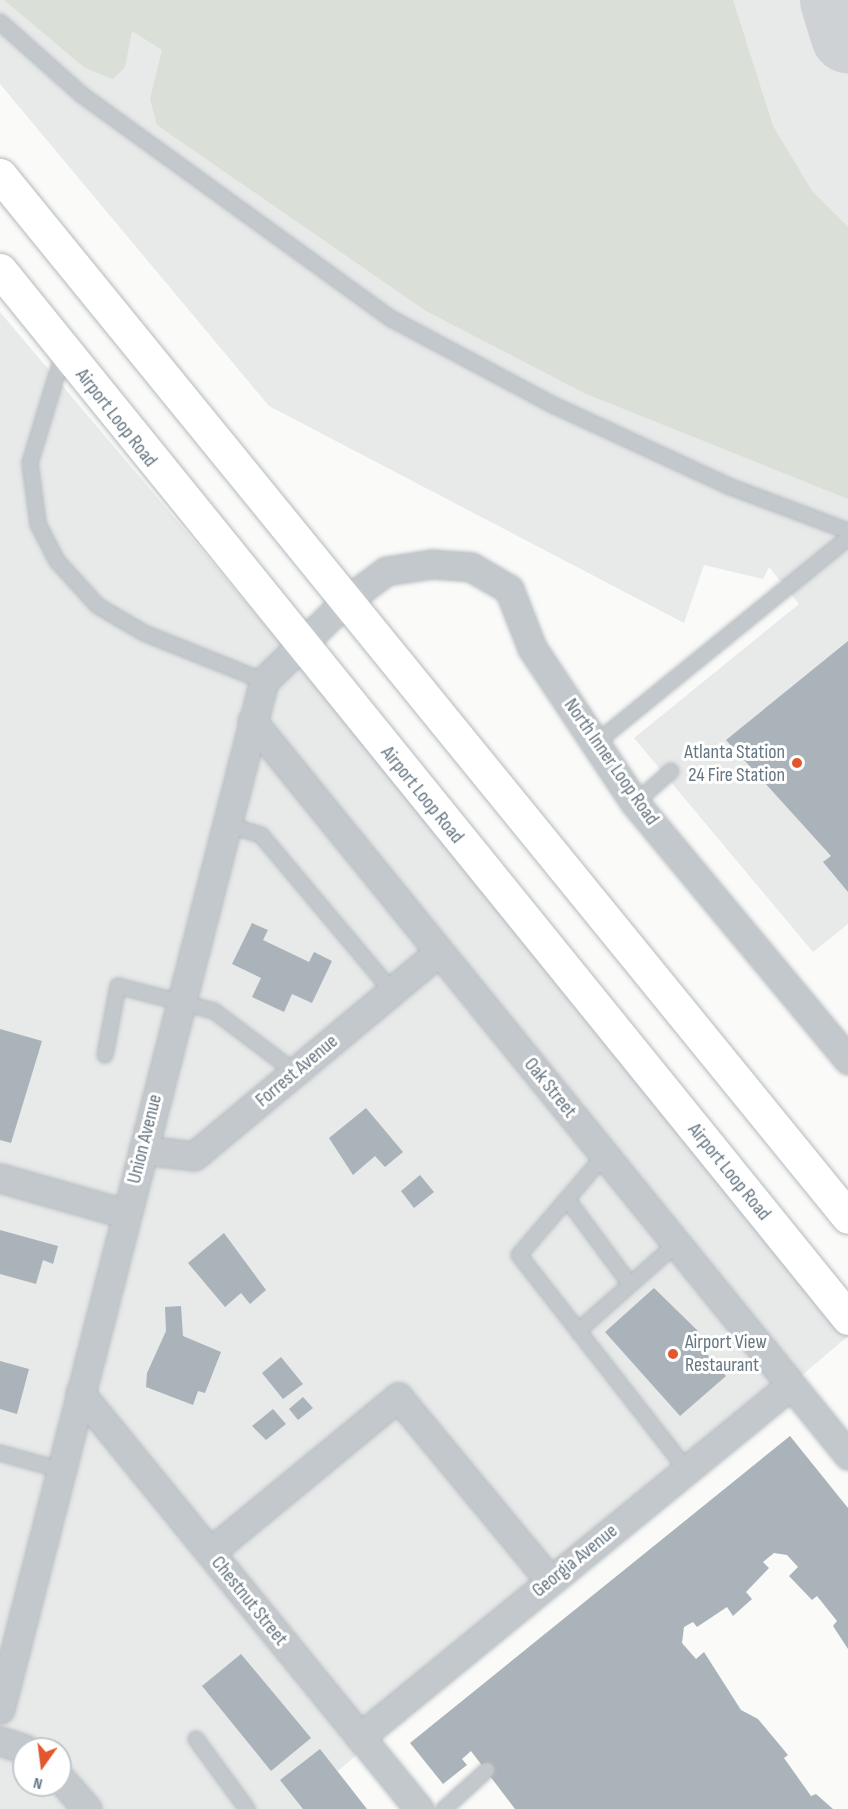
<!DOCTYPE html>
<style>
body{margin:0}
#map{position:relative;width:848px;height:1809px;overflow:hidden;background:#fafaf8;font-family:"Sofia Sans Condensed",sans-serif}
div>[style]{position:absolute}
.built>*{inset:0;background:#e8e9e9}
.green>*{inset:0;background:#dadfd7}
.taxiway>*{height:75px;margin:-37.5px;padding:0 37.5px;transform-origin:37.5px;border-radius:37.5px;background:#ced2d4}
.building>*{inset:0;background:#aab3b9}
.roads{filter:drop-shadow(0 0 2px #b3babf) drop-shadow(0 0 2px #b3babf)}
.service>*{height:14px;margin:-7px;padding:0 7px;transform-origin:7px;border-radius:7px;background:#c3c8cc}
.minor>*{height:27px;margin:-13.5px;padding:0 13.5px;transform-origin:13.5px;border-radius:13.5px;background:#c3c8cc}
.secondary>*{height:33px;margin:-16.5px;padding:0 16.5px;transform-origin:16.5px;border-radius:16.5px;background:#fff}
.dots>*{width:16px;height:16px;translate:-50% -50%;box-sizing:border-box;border:3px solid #fff;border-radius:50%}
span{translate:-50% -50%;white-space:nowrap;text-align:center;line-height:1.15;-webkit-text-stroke:6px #fff;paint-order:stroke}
.street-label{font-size:20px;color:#657683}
.poi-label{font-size:20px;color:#657683}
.right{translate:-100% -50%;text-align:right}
.left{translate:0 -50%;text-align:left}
.north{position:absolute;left:12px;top:1737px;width:60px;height:60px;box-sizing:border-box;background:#fff;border:2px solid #c1c8cd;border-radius:50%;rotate:194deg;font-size:16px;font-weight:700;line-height:24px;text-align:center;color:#657683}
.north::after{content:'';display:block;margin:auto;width:21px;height:27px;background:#e4572e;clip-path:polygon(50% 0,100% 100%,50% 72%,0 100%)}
</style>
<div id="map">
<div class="built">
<i style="clip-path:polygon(0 0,848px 0,848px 924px,813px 952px,634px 738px,799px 604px,769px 567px,763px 579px,704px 565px,684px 623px,269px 406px,0 84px)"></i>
<i style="clip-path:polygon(evenodd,0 312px,848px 1314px,848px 1336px,318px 1788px,335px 1809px,0 1809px,0 312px,24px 1749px,60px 1749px,60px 1785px,24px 1785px,24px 1749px)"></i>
</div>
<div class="green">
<i style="clip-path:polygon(4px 0,733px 0,773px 126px,812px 191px,848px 227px,848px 499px,584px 393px,426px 311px,157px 125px,150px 99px,162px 50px,132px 31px,125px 67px,113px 79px,85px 68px)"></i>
</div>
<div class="taxiway">
<i style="left:837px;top:0;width:37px;rotate:73deg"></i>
</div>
<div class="building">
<i style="clip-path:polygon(848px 641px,848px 892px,823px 862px,831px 856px,726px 740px)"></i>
<i style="clip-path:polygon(252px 923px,268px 930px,263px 940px,309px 962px,314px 952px,332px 961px,312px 1003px,292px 994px,284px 1012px,252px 997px,261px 978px,232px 964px)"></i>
<i style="clip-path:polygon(0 1029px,42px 1041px,11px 1143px,0 1140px)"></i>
<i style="clip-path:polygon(366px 1108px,403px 1152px,385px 1167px,375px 1156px,353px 1175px,329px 1138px)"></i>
<i style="clip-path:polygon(420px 1175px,434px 1192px,414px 1208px,401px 1191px)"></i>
<i style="clip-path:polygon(0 1230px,58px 1246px,53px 1264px,43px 1260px,36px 1284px,0 1274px)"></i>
<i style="clip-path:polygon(224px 1233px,266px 1290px,250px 1304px,241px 1293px,225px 1307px,188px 1263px)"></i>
<i style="clip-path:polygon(654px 1288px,698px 1331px,692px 1337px,726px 1376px,680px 1416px,605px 1332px)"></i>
<i style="clip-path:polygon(181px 1306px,183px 1336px,221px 1352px,205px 1393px,198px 1391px,193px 1405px,146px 1387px,147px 1373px,166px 1331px,165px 1307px)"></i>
<i style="clip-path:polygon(281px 1357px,303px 1384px,283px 1399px,262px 1373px)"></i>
<i style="clip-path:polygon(0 1361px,29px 1369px,17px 1414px,0 1409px)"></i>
<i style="clip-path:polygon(303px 1397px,313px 1408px,298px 1420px,289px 1409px)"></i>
<i style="clip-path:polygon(273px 1409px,286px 1424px,266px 1440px,252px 1426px)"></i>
<i style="clip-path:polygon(790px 1436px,848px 1508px,848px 1649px,833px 1626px,837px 1621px,817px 1596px,812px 1600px,789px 1576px,798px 1567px,787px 1555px,774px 1553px,763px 1562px,769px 1568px,746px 1592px,752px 1599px,733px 1616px,727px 1607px,697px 1627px,693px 1622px,684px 1627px,682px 1643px,696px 1659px,704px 1652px,741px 1710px,758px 1719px,788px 1755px,784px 1758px,811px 1796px,816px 1794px,833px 1809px,515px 1809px,471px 1751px,462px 1759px,467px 1765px,443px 1784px,410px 1743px)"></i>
<i style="clip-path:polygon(241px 1654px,311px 1738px,271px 1771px,202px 1686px)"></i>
<i style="clip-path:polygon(320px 1749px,367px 1809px,303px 1809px,280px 1780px)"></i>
</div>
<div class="roads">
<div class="service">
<i style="left:0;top:22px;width:110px;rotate:41.7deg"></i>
<i style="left:82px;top:95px;width:382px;rotate:35.9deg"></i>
<i style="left:392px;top:319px;width:178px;rotate:28.1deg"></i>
<i style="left:549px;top:403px;width:200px;rotate:24.8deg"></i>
<i style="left:731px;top:487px;width:125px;rotate:20.6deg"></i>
<i style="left:64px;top:351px;width:117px;rotate:106.9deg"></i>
<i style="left:30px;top:463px;width:62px;rotate:82.5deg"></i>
<i style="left:38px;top:524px;width:42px;rotate:62.8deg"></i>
<i style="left:57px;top:561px;width:61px;rotate:47.7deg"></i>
<i style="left:98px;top:606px;width:53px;rotate:30.4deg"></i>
<i style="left:144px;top:633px;width:129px;rotate:21.8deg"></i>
<i style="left:597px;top:742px;width:323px;rotate:-39.1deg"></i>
<i style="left:635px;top:803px;width:48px;rotate:-41.6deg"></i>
<i style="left:225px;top:824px;width:38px;rotate:17deg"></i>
<i style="left:261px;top:835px;width:204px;rotate:50deg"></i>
<i style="left:105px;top:1055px;width:70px;rotate:-79.3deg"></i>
<i style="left:118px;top:986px;width:99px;rotate:14.6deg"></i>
<i style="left:214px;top:1011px;width:101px;rotate:37deg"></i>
<i style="left:604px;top:1156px;width:130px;rotate:130.6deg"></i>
<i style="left:519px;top:1255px;width:273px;rotate:52deg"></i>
<i style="left:567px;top:1199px;width:106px;rotate:53.5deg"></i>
<i style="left:578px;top:1331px;width:131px;rotate:-41.6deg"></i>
<i style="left:0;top:1453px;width:63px;rotate:15.6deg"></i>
<i style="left:196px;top:1739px;width:87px;rotate:53.9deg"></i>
<i style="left:444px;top:1809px;width:58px;rotate:-42.2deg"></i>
</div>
<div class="minor">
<i style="left:252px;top:721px;width:946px;rotate:50.92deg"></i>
<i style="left:143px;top:1150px;width:51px;rotate:6.7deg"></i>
<i style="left:194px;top:1156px;width:319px;rotate:-39.8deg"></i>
<i style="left:0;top:1178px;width:131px;rotate:15.9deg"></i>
<i style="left:80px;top:1393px;width:537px;rotate:50.82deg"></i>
<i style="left:210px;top:1552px;width:244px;rotate:-39.5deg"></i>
<i style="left:398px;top:1397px;width:239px;rotate:50.4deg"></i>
<i style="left:0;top:1709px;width:1061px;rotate:-75.6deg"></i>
<i style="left:264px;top:681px;width:115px;rotate:-44.3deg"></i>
<i style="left:346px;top:601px;width:50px;rotate:-36.9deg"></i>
<i style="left:386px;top:571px;width:47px;rotate:-8.7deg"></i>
<i style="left:432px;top:564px;width:39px;rotate:4deg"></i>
<i style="left:471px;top:567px;width:44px;rotate:30.1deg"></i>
<i style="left:509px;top:589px;width:63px;rotate:68.7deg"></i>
<i style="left:532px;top:648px;width:186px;rotate:56.4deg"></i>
<i style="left:635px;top:803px;width:334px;rotate:50.3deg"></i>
<i style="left:360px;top:1737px;width:556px;rotate:-39.24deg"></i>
<i style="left:0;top:1741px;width:26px;rotate:18deg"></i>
<i style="left:60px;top:1778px;width:41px;rotate:48.9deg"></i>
</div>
<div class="secondary">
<i style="left:0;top:175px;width:1343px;rotate:50.86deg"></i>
<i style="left:0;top:270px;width:1348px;rotate:51.02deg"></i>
</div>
</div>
<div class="dots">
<i style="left:797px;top:763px;background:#e4572e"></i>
<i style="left:673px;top:1354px;background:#e4572e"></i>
</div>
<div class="street-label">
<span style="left:116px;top:418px;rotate:52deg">Airport Loop Road</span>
<span style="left:611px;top:762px;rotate:55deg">North Inner Loop Road</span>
<span style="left:422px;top:795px;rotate:51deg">Airport Loop Road</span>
<span style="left:297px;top:1071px;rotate:-40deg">Forrest Avenue</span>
<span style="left:550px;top:1088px;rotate:51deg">Oak Street</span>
<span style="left:145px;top:1139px;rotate:-76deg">Union Avenue</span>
<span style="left:729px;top:1172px;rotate:51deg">Airport Loop Road</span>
<span style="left:575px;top:1561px;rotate:-39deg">Georgia Avenue</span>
<span style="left:249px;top:1601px;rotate:51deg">Chestnut Street</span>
</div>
<div class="poi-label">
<span class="right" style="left:785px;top:764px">Atlanta Station<br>24 Fire Station</span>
<span class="left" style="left:685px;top:1354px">Airport View<br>Restaurant</span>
</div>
<div class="north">N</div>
</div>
